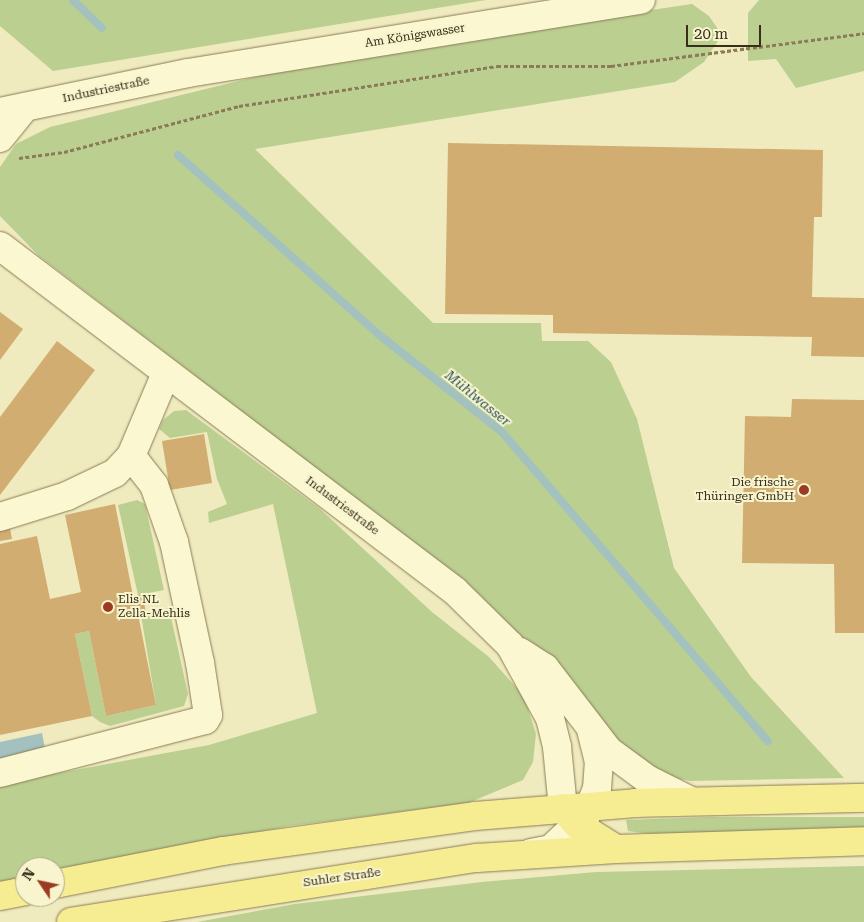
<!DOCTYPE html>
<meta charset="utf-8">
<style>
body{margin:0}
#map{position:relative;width:864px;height:922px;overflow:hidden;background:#f0ebbe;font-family:"Roboto Serif",serif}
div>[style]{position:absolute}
.green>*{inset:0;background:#bbcf91}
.water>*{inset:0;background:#a2c1bf}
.stream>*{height:8px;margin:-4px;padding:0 4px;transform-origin:4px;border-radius:4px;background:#a2c1bf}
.building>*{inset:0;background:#d1ad71}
.path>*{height:3px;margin-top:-1.5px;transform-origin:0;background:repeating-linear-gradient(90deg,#897c56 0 4px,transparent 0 6.5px)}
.roads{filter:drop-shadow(0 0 1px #897c56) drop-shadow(0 0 1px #897c56)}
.minor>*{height:28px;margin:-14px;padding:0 14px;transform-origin:14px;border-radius:14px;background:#fbf7d1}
.major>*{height:28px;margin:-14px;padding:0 14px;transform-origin:14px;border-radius:14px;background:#f6ec92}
.dots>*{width:14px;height:14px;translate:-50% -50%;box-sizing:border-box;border:2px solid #f7f4ce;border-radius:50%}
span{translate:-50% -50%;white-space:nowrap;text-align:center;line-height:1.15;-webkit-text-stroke:4px #f7f4ce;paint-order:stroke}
.street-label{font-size:12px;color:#382f1b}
.poi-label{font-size:12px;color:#382f1b}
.right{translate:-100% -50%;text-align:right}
.left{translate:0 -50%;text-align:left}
.water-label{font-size:14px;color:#295259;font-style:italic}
.north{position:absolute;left:15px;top:857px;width:50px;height:50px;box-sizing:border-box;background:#f7f4ce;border:1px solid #aba586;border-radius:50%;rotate:304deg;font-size:14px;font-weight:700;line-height:20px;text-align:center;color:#382f1b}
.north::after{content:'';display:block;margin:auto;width:18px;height:22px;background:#9c3a22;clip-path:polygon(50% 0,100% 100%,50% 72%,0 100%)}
.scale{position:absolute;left:686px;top:25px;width:75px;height:22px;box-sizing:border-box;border:2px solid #382f1b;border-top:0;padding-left:6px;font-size:15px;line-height:18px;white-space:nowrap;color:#382f1b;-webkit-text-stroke:4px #f7f4ce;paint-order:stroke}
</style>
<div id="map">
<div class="green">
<i style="clip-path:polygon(0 0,486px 0,53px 71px,0 26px)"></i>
<i style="clip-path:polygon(759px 0,864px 0,864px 71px,796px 88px,776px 59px,748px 61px,748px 13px)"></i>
<i style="clip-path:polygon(692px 4px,709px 16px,722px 35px,704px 62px,675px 82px,255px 149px,433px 323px,541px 323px,542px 341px,588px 341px,611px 362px,637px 419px,674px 568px,751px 677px,844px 778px,690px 781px,654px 774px,615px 753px,460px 579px,39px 256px,0 216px,0 167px,16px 144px,50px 127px,276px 72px,522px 29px)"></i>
<i style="clip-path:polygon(186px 410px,319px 508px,432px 612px,489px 657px,524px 696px,536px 734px,533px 762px,523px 780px,468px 803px,289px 826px,55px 872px,55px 867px,25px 867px,25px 879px,0 884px,0 784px,209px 745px,317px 713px,273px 504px,209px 523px,208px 512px,227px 504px,217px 479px,207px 432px,170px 438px,159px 429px,163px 420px,174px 411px)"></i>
<i style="clip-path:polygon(137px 500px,145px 504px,164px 590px,138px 595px,118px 505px)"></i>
<i style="clip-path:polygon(169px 608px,188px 694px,184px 706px,110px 726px,100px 722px,92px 716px,75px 634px,89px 631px,106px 716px,156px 705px,141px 615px)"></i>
<i style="clip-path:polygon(710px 817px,864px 817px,864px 827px,650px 834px,628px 831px,626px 820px)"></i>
<i style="clip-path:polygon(864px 866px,864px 922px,197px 922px,295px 904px,482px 882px,596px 872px)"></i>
</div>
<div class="water">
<i style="clip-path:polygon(42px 733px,46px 754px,0 764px,0 742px)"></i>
</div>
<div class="stream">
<i style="left:73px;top:0;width:40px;rotate:44deg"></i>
<i style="left:178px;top:155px;width:268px;rotate:41.8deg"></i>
<i style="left:378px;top:334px;width:157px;rotate:38.3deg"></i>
<i style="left:501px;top:431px;width:409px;rotate:49.3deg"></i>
</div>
<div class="building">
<i style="clip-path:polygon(448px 143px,823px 150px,822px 217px,814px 217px,812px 297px,864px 298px,864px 357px,811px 356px,812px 337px,553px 333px,553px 315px,445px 314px)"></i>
<i style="clip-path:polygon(0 312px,23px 329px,0 360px)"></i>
<i style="clip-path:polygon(57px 341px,95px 370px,0 495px,0 417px)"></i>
<i style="clip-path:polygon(792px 399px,864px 400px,864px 633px,835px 633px,834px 564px,742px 563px,745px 416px,791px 417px)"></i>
<i style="clip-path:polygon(204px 434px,212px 483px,170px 490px,162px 441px)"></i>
<i style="clip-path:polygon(115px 504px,133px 596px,142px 594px,146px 612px,138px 614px,156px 705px,106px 716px,89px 631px,75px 634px,92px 716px,0 735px,0 544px,37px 536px,50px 599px,81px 592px,65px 515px)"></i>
<i style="clip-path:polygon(9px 523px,12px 539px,0 541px,0 525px)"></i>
</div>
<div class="path">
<i style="left:19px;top:158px;width:45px;rotate:-7.6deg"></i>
<i style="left:64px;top:152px;width:181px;rotate:-14.7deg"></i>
<i style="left:239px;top:106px;width:261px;rotate:-8.8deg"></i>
<i style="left:497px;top:66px;width:114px"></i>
<i style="left:611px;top:66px;width:255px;rotate:-7.4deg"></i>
</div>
<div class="roads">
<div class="minor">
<i style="left:0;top:112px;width:192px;rotate:-11.7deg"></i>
<i style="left:188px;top:73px;width:459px;rotate:-9.2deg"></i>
<i style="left:0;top:138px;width:40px;rotate:-51deg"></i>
<i style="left:0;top:246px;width:571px;rotate:37.17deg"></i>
<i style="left:455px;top:591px;width:77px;rotate:44.5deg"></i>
<i style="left:510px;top:645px;width:83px;rotate:61.3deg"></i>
<i style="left:550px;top:718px;width:30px;rotate:76deg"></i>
<i style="left:557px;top:747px;width:61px;rotate:84.4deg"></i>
<i style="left:0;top:517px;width:70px;rotate:-17.4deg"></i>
<i style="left:67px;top:496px;width:53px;rotate:-25.6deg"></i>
<i style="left:115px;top:473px;width:23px;rotate:-47deg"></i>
<i style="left:131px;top:456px;width:90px;rotate:-67.1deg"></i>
<i style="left:520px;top:652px;width:30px;rotate:33deg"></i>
<i style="left:545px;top:668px;width:105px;rotate:52.4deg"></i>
<i style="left:609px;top:751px;width:47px;rotate:36.4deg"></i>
<i style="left:647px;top:779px;width:49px;rotate:26.6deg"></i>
<i style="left:0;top:773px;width:212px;rotate:-14.5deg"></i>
<i style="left:205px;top:720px;width:6px;rotate:-59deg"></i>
<i style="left:208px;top:715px;width:53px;rotate:-98.7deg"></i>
<i style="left:200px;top:663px;width:124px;rotate:-102.1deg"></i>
<i style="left:174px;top:542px;width:60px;rotate:-109.3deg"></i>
<i style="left:154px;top:485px;width:37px;rotate:-128deg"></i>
<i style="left:531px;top:853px;width:20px;rotate:-11deg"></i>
<i style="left:551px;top:849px;width:47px;rotate:-43.3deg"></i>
<i style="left:585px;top:817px;width:30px;rotate:-67deg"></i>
<i style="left:597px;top:789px;width:27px;rotate:-86deg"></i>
<i style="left:599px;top:762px;width:32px;rotate:-104deg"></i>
</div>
<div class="major">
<i style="left:563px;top:808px;width:23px;rotate:49deg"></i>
<i style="left:578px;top:825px;width:45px;rotate:32.3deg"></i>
<i style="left:55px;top:884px;width:171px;rotate:-11.1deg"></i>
<i style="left:223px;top:851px;width:254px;rotate:-7.9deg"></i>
<i style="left:475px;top:816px;width:161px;rotate:-4.6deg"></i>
<i style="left:635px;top:803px;width:229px;rotate:-1.3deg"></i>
<i style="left:0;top:896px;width:25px;rotate:-11deg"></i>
<i style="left:71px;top:922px;width:411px;rotate:-9deg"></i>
<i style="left:477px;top:858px;width:139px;rotate:-3.7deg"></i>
<i style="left:616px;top:849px;width:248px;rotate:-1.8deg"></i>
</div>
</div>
<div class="dots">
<i style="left:804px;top:490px;background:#9c3a22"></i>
<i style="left:108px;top:607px;background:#9c3a22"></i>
</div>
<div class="street-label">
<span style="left:415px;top:36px;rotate:-9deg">Am Königswasser</span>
<span style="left:106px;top:90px;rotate:-12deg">Industriestraße</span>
<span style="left:342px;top:506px;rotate:37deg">Industriestraße</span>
<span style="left:342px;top:878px;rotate:-8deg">Suhler Straße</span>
</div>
<div class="poi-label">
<span class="right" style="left:794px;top:490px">Die frische<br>Thüringer GmbH</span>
<span class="left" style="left:118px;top:607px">Elis NL<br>Zella-Mehlis</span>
</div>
<div class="water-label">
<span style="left:478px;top:398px;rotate:39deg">Mühlwasser</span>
</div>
<div class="north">N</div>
<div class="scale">20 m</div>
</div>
